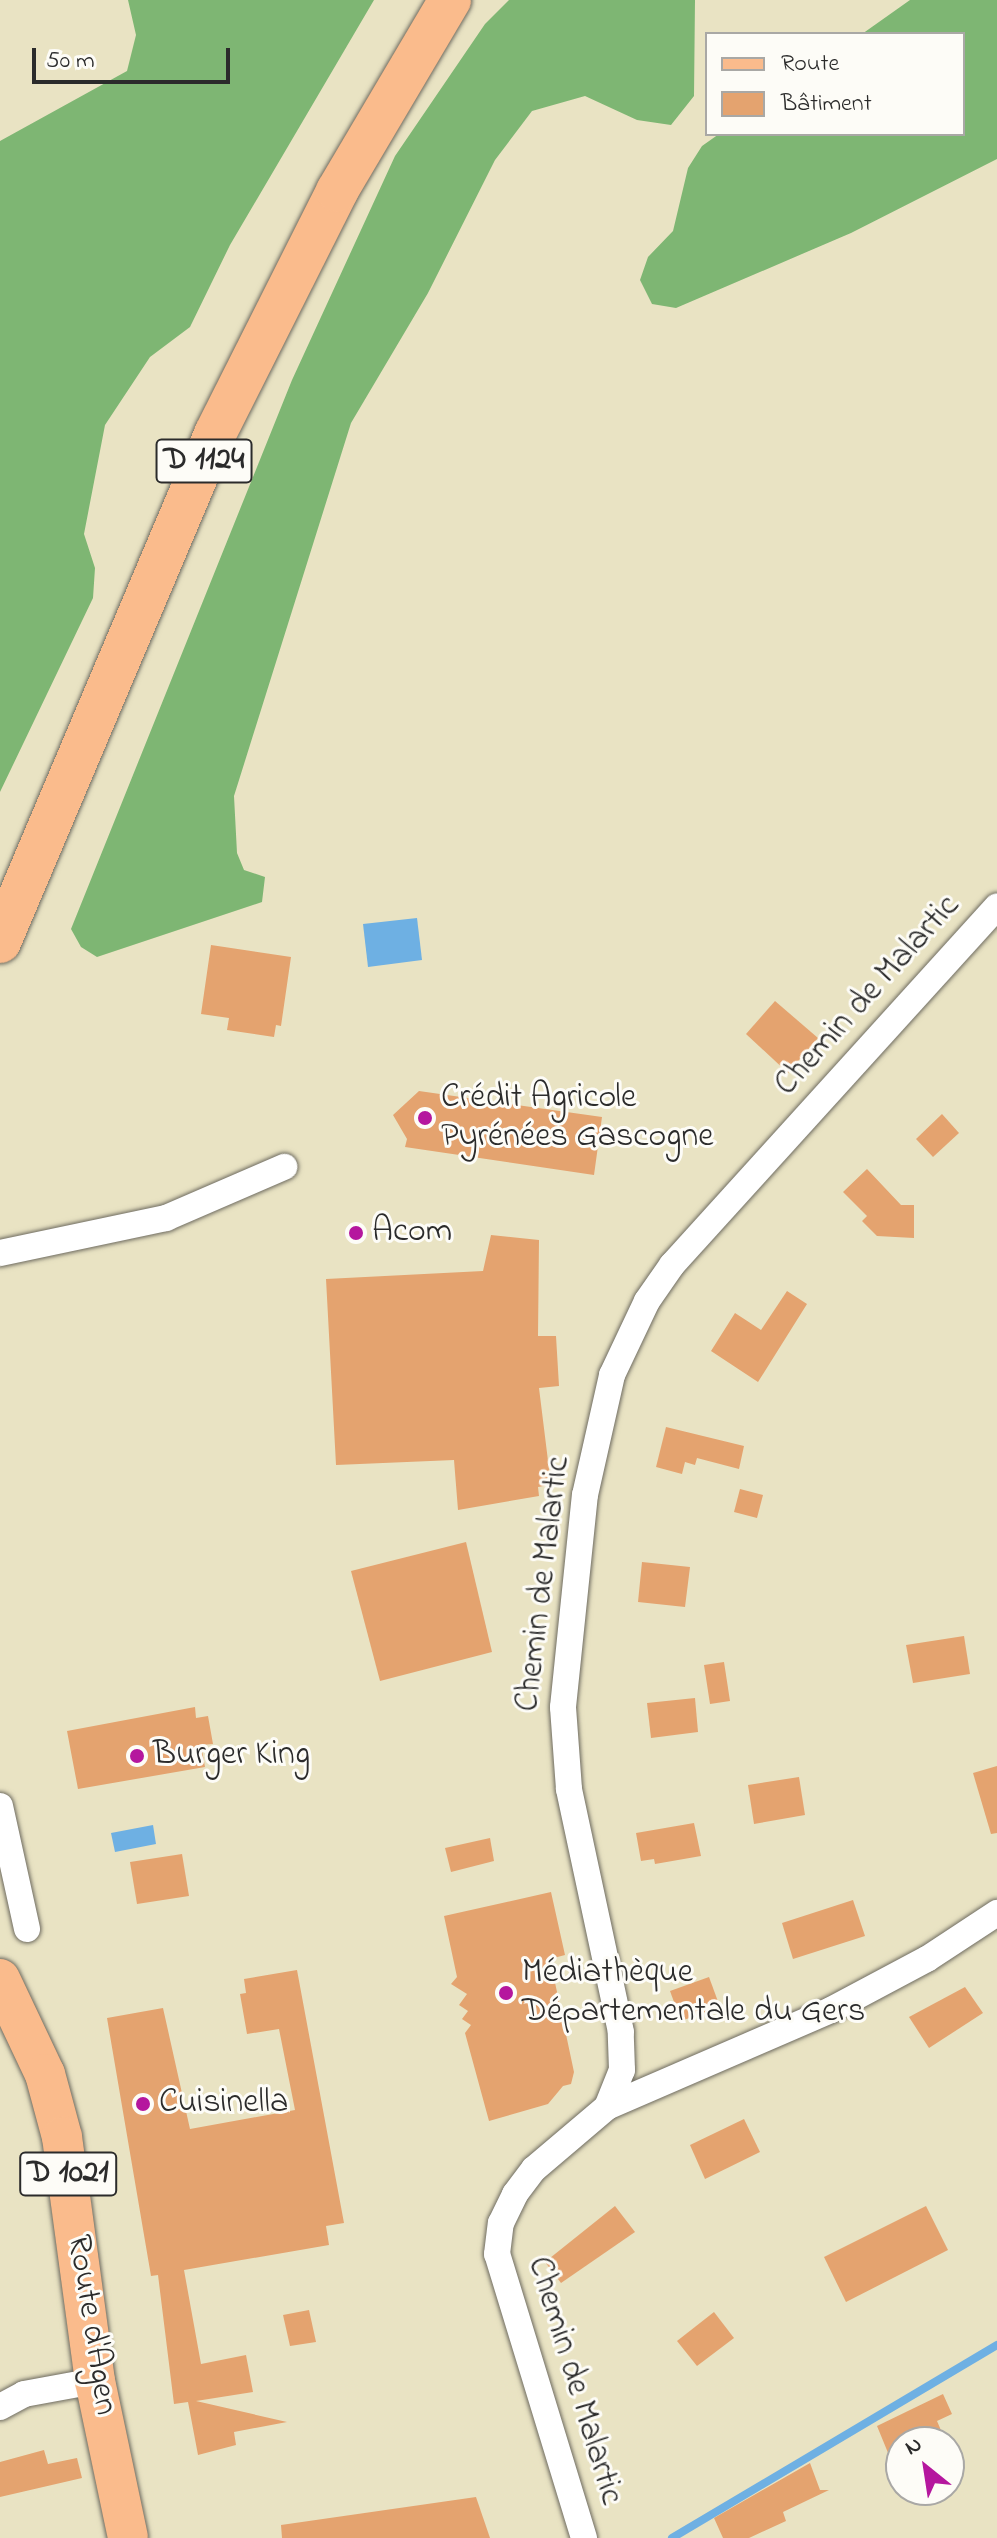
<!DOCTYPE html>
<meta charset="utf-8">
<style>
body{margin:0}
#map{position:relative;width:997px;height:2538px;overflow:hidden;background:#e9e3c3;font-family:"Indie Flower",sans-serif}
div>[style]{position:absolute}
.forest>*{inset:0;background:#7eb673}
.water>*{inset:0;background:#6eb0e3}
.stream>*{height:8px;margin:-4px;padding:0 4px;transform-origin:4px;border-radius:4px;background:#6eb0e3}
.building>*{inset:0;background:#e4a36f}
.roads{filter:drop-shadow(0 0 2px #6e6b60) drop-shadow(0 0 2px #6e6b60)}
.minor>*{height:26px;margin:-13px;padding:0 13px;transform-origin:13px;border-radius:13px;background:#fff}
.primary>*{height:40px;margin:-20px;padding:0 20px;transform-origin:20px;border-radius:20px;background:#fabb8c}
.trunk>*{height:42px;margin:-21px;padding:0 21px;transform-origin:21px;border-radius:21px;background:#fabb8c}
.dots>*{width:22px;height:22px;translate:-50% -50%;box-sizing:border-box;border:4px solid #fdfcf7;border-radius:50%}
span{translate:-50% -50%;white-space:nowrap;text-align:center;line-height:1.15;-webkit-text-stroke:6px #fdfcf7;paint-order:stroke}
.shield-label span{padding:2px 6px;background:#fdfcf7;border:2px solid;border-radius:6px;-webkit-text-stroke-width:0}
.shield-label{font-size:32px;color:#2b2b2b;font-weight:700}
.street-label{font-size:34px;color:#2b2b2b}
.poi-label{font-size:34px;color:#2b2b2b}
.left{translate:0 -50%;text-align:left}
.legend{position:absolute;left:705px;top:32px;width:260px;height:104px;box-sizing:border-box;background:#fdfcf7;border:2px solid #a9a8a5;margin:0;padding:10px 14px;list-style:none;font-size:24px;color:#2b2b2b}
.legend li{display:flex;align-items:center;gap:16px;height:40px}
.legend b{width:40px;border:2px solid #a9a8a5}
.north{position:absolute;left:885px;top:2426px;width:80px;height:80px;box-sizing:border-box;background:#fdfcf7;border:2px solid #a9a8a5;border-radius:50%;rotate:330deg;font-size:22px;font-weight:700;line-height:32px;text-align:center;color:#2b2b2b}
.north::after{content:'';display:block;margin:auto;width:28px;height:36px;background:#b5179e;clip-path:polygon(50% 0,100% 100%,50% 72%,0 100%)}
.scale{position:absolute;left:32px;top:48px;width:198px;height:36px;box-sizing:border-box;border:4px solid #2b2b2b;border-top:0;padding-left:10px;font-size:24px;line-height:28px;white-space:nowrap;color:#2b2b2b;-webkit-text-stroke:6px #fdfcf7;paint-order:stroke}
</style>
<div id="map">
<div class="forest">
<i style="clip-path:polygon(128px 0,374px 0,230px 245px,190px 327px,150px 357px,105px 425px,84px 534px,95px 568px,93px 598px,0 792px,0 141px,127px 71px,136px 35px)"></i>
<i style="clip-path:polygon(509px 0,695px 0,694px 96px,671px 125px,637px 120px,585px 96px,532px 111px,495px 160px,428px 293px,351px 423px,234px 796px,237px 853px,244px 870px,265px 877px,262px 902px,97px 957px,81px 947px,71px 929px,292px 380px,395px 156px,485px 24px)"></i>
<i style="clip-path:polygon(910px 0,997px 0,997px 159px,851px 233px,676px 308px,652px 304px,640px 280px,648px 257px,673px 231px,688px 168px,702px 146px,719px 134px,963px 134px,963px 34px,862px 34px)"></i>
</div>
<div class="water">
<i style="clip-path:polygon(417px 918px,422px 960px,368px 967px,363px 924px)"></i>
<i style="clip-path:polygon(153px 1825px,156px 1844px,115px 1852px,111px 1833px)"></i>
</div>
<div class="stream">
<i style="left:672px;top:2538px;width:378px;rotate:-30.7deg"></i>
</div>
<div class="building">
<i style="clip-path:polygon(211px 945px,291px 957px,281px 1026px,276px 1025px,274px 1037px,227px 1030px,229px 1018px,201px 1014px)"></i>
<i style="clip-path:polygon(775px 1001px,818px 1038px,788px 1073px,746px 1034px)"></i>
<i style="clip-path:polygon(419px 1091px,602px 1117px,594px 1175px,405px 1147px,407px 1139px,393px 1115px)"></i>
<i style="clip-path:polygon(942px 1114px,959px 1133px,933px 1157px,916px 1139px)"></i>
<i style="clip-path:polygon(867px 1169px,901px 1205px,914px 1205px,914px 1238px,877px 1236px,862px 1221px,867px 1216px,843px 1192px)"></i>
<i style="clip-path:polygon(491px 1235px,539px 1240px,538px 1336px,556px 1336px,559px 1386px,539px 1388px,551px 1485px,538px 1487px,539px 1496px,458px 1510px,454px 1460px,336px 1465px,326px 1279px,483px 1271px)"></i>
<i style="clip-path:polygon(787px 1291px,807px 1304px,758px 1382px,711px 1351px,735px 1313px,761px 1330px)"></i>
<i style="clip-path:polygon(666px 1427px,744px 1446px,739px 1469px,697px 1458px,695px 1465px,685px 1462px,682px 1474px,656px 1467px)"></i>
<i style="clip-path:polygon(740px 1489px,763px 1495px,757px 1518px,734px 1512px)"></i>
<i style="clip-path:polygon(466px 1542px,492px 1652px,380px 1681px,351px 1571px)"></i>
<i style="clip-path:polygon(642px 1562px,690px 1567px,685px 1607px,638px 1602px)"></i>
<i style="clip-path:polygon(964px 1636px,970px 1674px,913px 1683px,906px 1645px)"></i>
<i style="clip-path:polygon(724px 1662px,730px 1701px,710px 1704px,704px 1665px)"></i>
<i style="clip-path:polygon(695px 1698px,698px 1732px,651px 1738px,647px 1703px)"></i>
<i style="clip-path:polygon(195px 1707px,196px 1718px,208px 1716px,213px 1744px,201px 1745px,205px 1767px,78px 1789px,67px 1731px)"></i>
<i style="clip-path:polygon(997px 1766px,997px 1833px,991px 1834px,973px 1773px)"></i>
<i style="clip-path:polygon(799px 1777px,805px 1815px,754px 1824px,748px 1785px)"></i>
<i style="clip-path:polygon(694px 1823px,701px 1856px,655px 1864px,654px 1859px,641px 1861px,636px 1833px)"></i>
<i style="clip-path:polygon(490px 1838px,494px 1861px,451px 1872px,445px 1848px)"></i>
<i style="clip-path:polygon(182px 1854px,189px 1896px,137px 1904px,130px 1862px)"></i>
<i style="clip-path:polygon(551px 1892px,565px 1955px,550px 1959px,574px 2072px,571px 2084px,563px 2086px,548px 2104px,489px 2121px,465px 2033px,471px 2025px,462px 2019px,468px 2011px,459px 2005px,467px 1994px,451px 1984px,457px 1977px,444px 1916px)"></i>
<i style="clip-path:polygon(853px 1900px,865px 1936px,793px 1959px,782px 1923px)"></i>
<i style="clip-path:polygon(297px 1970px,344px 2223px,326px 2226px,329px 2245px,184px 2270px,201px 2364px,246px 2355px,253px 2392px,196px 2401px,287px 2422px,234px 2432px,236px 2445px,198px 2455px,188px 2402px,174px 2404px,158px 2275px,151px 2276px,107px 2018px,163px 2008px,190px 2129px,295px 2110px,279px 2029px,247px 2034px,240px 1994px,246px 1993px,244px 1979px)"></i>
<i style="clip-path:polygon(709px 1977px,720px 2007px,681px 2021px,670px 1991px)"></i>
<i style="clip-path:polygon(965px 1987px,983px 2013px,929px 2048px,909px 2017px)"></i>
<i style="clip-path:polygon(744px 2119px,760px 2152px,705px 2179px,690px 2145px)"></i>
<i style="clip-path:polygon(615px 2206px,635px 2232px,561px 2283px,545px 2262px)"></i>
<i style="clip-path:polygon(926px 2206px,948px 2250px,846px 2302px,824px 2257px)"></i>
<i style="clip-path:polygon(309px 2310px,316px 2342px,290px 2346px,283px 2315px)"></i>
<i style="clip-path:polygon(714px 2312px,734px 2338px,697px 2366px,677px 2341px)"></i>
<i style="clip-path:polygon(943px 2394px,952px 2414px,937px 2421px,946px 2442px,901px 2442px,900px 2482px,877px 2426px)"></i>
<i style="clip-path:polygon(44px 2450px,48px 2464px,77px 2458px,82px 2478px,0 2497px,0 2462px)"></i>
<i style="clip-path:polygon(810px 2463px,820px 2490px,829px 2490px,783px 2512px,786px 2521px,749px 2538px,723px 2538px,714px 2518px)"></i>
<i style="clip-path:polygon(476px 2497px,490px 2538px,282px 2538px,281px 2525px)"></i>
</div>
<div class="roads">
<div class="minor">
<i style="left:0;top:1253px;width:170px;rotate:-11.9deg"></i>
<i style="left:166px;top:1218px;width:129px;rotate:-23.4deg"></i>
<i style="left:0;top:1806px;width:126px;rotate:77.6deg"></i>
<i style="left:607px;top:2107px;width:244px;rotate:-23.4deg"></i>
<i style="left:831px;top:2010px;width:109px;rotate:-28deg"></i>
<i style="left:927px;top:1959px;width:84px;rotate:-33.3deg"></i>
<i style="left:0;top:2407px;width:27px;rotate:-28deg"></i>
<i style="left:24px;top:2394px;width:72px;rotate:-10.4deg"></i>
<i style="left:584px;top:2538px;width:297px;rotate:-107deg"></i>
<i style="left:497px;top:2254px;width:31px;rotate:-83deg"></i>
<i style="left:501px;top:2223px;width:32px;rotate:-64deg"></i>
<i style="left:515px;top:2194px;width:31px;rotate:-53deg"></i>
<i style="left:534px;top:2169px;width:96px;rotate:-40.3deg"></i>
<i style="left:607px;top:2107px;width:40px;rotate:-68deg"></i>
<i style="left:622px;top:2070px;width:38px;rotate:-92deg"></i>
<i style="left:621px;top:2032px;width:249px;rotate:-102.1deg"></i>
<i style="left:569px;top:1789px;width:82px;rotate:-94.2deg"></i>
<i style="left:563px;top:1707px;width:213px;rotate:-84.1deg"></i>
<i style="left:585px;top:1495px;width:123px;rotate:-77.3deg"></i>
<i style="left:612px;top:1375px;width:82px;rotate:-64.7deg"></i>
<i style="left:647px;top:1301px;width:44px;rotate:-55.2deg"></i>
<i style="left:672px;top:1265px;width:484px;rotate:-47.8deg"></i>
</div>
<div class="primary">
<i style="left:0;top:1979px;width:105px;rotate:64.7deg"></i>
<i style="left:45px;top:2074px;width:65px;rotate:74.9deg"></i>
<i style="left:62px;top:2137px;width:246px;rotate:82.3deg"></i>
<i style="left:95px;top:2381px;width:160px;rotate:78.1deg"></i>
</div>
<div class="trunk">
<i style="left:0;top:942px;width:552px;rotate:-67.06deg"></i>
<i style="left:215px;top:434px;width:272px;rotate:-63.3deg"></i>
<i style="left:337px;top:191px;width:222px;rotate:-59.4deg"></i>
</div>
</div>
<div class="dots">
<i style="left:425px;top:1118px;background:#b5179e"></i>
<i style="left:356px;top:1233px;background:#b5179e"></i>
<i style="left:137px;top:1756px;background:#b5179e"></i>
<i style="left:506px;top:1993px;background:#b5179e"></i>
<i style="left:143px;top:2104px;background:#b5179e"></i>
</div>
<div class="shield-label">
<span style="left:204px;top:461px">D 1124</span>
<span style="left:68px;top:2174px">D 1021</span>
</div>
<div class="street-label">
<span style="left:868px;top:996px;rotate:-48deg">Chemin de Malartic</span>
<span style="left:544px;top:1584px;rotate:-83deg">Chemin de Malartic</span>
<span style="left:91px;top:2325px;rotate:81deg">Route d'Agen</span>
<span style="left:574px;top:2381px;rotate:73deg">Chemin de Malartic</span>
</div>
<div class="poi-label">
<span class="left" style="left:441px;top:1118px">Crédit Agricole<br>Pyrénées Gascogne</span>
<span class="left" style="left:372px;top:1233px">Acom</span>
<span class="left" style="left:153px;top:1756px">Burger King</span>
<span class="left" style="left:522px;top:1993px">Médiathèque<br>Départementale du Gers</span>
<span class="left" style="left:159px;top:2104px">Cuisinella</span>
</div>
<ul class="legend">
<li><b style="height:10px;background:#fabb8c"></b>Route</li>
<li><b style="height:22px;background:#e4a36f"></b>Bâtiment</li>
</ul>
<div class="north">N</div>
<div class="scale">50 m</div>
</div>
